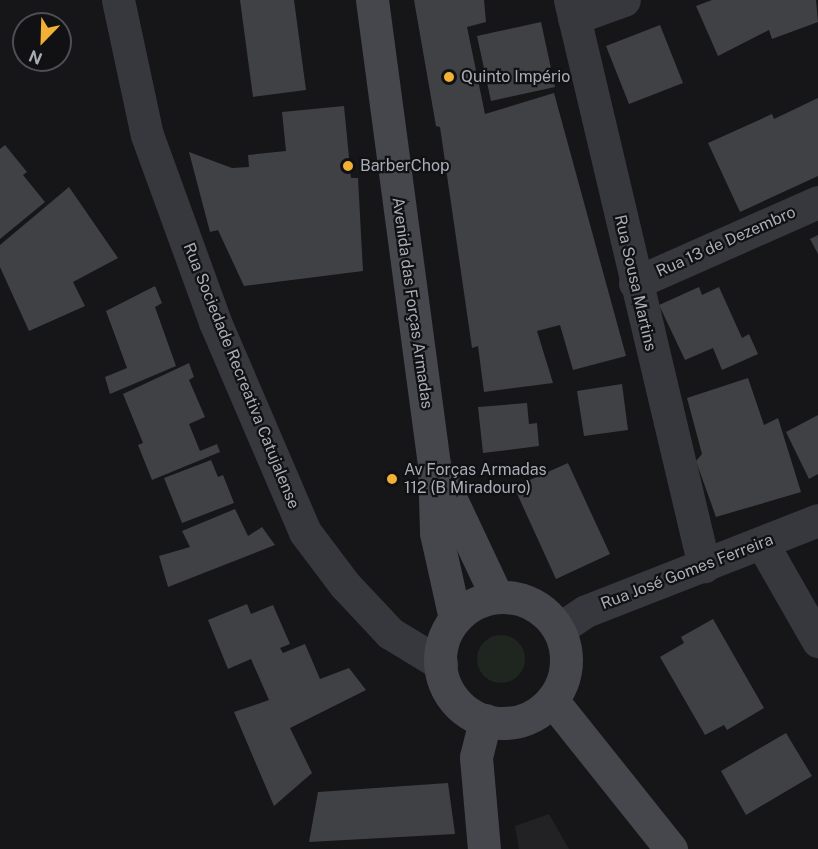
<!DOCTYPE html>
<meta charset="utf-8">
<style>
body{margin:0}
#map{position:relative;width:818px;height:849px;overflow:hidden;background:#161618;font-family:"Public Sans",sans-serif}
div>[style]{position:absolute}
.built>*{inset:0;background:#222225}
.green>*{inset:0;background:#1e261f}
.round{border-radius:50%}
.building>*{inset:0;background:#404145}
.street>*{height:33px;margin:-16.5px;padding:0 16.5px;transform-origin:16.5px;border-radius:16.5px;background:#37383d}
.secondary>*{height:33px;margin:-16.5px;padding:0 16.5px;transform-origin:16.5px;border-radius:16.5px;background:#45474d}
.secondary>.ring{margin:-16.5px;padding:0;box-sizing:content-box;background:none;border:33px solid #45474d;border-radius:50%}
.dots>*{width:16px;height:16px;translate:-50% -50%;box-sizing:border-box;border:3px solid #111113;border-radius:50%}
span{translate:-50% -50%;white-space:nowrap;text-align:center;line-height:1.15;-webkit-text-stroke:4.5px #111113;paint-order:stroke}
.poi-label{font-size:16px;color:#a8adb8}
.left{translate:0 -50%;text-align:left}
.street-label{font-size:16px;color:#a8adb8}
.north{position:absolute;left:12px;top:12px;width:60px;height:60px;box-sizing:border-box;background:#111113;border:2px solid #4d4f55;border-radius:50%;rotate:203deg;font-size:16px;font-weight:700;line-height:24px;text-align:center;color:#a8adb8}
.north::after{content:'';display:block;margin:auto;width:21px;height:27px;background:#f2b134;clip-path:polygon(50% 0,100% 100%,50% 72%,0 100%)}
</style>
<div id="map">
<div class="built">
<i style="clip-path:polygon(549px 814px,569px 849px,519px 849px,515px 826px)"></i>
</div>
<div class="green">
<i class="round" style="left:477px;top:635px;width:48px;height:48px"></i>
</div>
<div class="building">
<i style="clip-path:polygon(240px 0,294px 0,306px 90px,253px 97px)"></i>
<i style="clip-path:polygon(414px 0,484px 0,486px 22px,467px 27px,485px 114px,554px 93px,626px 356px,573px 370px,560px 325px,537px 331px,553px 383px,484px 392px,478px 346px,472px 348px,440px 127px,436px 126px)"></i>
<i style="clip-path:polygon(712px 0,816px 0,818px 22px,772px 39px,769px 30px,718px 56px,696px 6px)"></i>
<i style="clip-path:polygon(541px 22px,555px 87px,491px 101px,477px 36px)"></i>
<i style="clip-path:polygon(660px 25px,683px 83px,629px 104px,606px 46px)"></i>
<i style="clip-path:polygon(818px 98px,818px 176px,740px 212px,708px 143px,772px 114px,774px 119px)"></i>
<i style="clip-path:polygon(344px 106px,351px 178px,358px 178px,363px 271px,244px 286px,218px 230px,210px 232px,189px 152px,232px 168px,249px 167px,248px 155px,286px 151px,282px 112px)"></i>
<i style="clip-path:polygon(5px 145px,27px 172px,23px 175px,45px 202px,0 239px,0 149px)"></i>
<i style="clip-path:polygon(69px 187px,118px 258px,73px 282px,85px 306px,29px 331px,0 267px,0 245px)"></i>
<i style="clip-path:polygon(818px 235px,818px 254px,810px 239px)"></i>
<i style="clip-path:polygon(155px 286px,162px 303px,155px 307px,176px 366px,110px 394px,105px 377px,127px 368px,106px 311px)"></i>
<i style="clip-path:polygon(699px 287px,702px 295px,719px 287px,742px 338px,749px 334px,758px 354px,722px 370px,713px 348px,685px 360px,659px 305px)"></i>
<i style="clip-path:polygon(189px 363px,194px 377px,189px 380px,205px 417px,189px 424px,200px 451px,217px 444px,220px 452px,152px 480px,138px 445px,143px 443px,123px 394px)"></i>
<i style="clip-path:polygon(748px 378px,764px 425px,778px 418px,801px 492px,716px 517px,696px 461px,702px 454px,687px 398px)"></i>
<i style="clip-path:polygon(622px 384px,628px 430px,584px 436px,577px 391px)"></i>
<i style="clip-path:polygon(527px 403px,529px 424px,537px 423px,539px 446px,483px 453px,478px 407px)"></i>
<i style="clip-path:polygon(818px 415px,818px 474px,809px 479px,786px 432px)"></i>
<i style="clip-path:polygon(211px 460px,218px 477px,223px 475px,234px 503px,182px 523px,164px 478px)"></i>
<i style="clip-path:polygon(568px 463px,610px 554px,556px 579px,514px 487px)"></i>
<i style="clip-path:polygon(235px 509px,248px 536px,262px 527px,275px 545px,168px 587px,159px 556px,190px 547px,182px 531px)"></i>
<i style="clip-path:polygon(247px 604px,251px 614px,273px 605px,290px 644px,280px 648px,283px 653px,305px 644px,320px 679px,349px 668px,366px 690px,290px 728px,312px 773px,274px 806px,234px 712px,269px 700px,251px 659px,228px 669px,208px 620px)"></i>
<i style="clip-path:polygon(713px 619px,764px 708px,727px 730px,724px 725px,705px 735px,660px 657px,684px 643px,681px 637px)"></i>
<i style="clip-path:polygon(786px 733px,812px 776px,746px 815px,721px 771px)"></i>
<i style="clip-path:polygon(448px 783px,455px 834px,309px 842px,318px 792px)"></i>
</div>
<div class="street">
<i style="left:118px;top:0;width:138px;rotate:77.9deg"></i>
<i style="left:147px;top:135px;width:199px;rotate:70deg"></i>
<i style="left:215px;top:322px;width:228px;rotate:66.8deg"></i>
<i style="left:305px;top:532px;width:66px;rotate:53deg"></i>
<i style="left:345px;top:585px;width:66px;rotate:46.8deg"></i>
<i style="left:390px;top:633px;width:60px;rotate:31.3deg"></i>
<i style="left:570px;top:0;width:582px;rotate:76.68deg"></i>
<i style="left:574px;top:18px;width:53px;rotate:-19.8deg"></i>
<i style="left:635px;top:283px;width:200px;rotate:-23.9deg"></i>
<i style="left:762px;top:543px;width:113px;rotate:60.3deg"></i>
<i style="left:559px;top:629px;width:32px;rotate:-34deg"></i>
<i style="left:586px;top:611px;width:249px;rotate:-21.4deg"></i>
</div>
<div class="secondary">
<i style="left:372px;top:0;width:468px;rotate:82.4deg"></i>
<i style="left:434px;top:464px;width:69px;rotate:88.3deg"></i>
<i style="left:436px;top:533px;width:88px;rotate:77.5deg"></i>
<i style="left:439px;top:474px;width:136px;rotate:64.8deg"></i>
<i class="ring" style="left:440px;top:597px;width:93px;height:93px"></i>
<i style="left:552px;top:700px;width:191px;rotate:51.4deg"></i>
<i style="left:484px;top:849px;width:92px;rotate:-95deg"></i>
<i style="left:476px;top:757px;width:38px;rotate:-76deg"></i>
</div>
<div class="dots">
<i style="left:449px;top:77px;background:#f2b134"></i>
<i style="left:348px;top:166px;background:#f2b134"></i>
<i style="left:392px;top:479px;background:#f2b134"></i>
</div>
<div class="poi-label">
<span class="left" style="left:461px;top:77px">Quinto Império</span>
<span class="left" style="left:360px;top:166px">BarberChop</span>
<span class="left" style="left:404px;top:479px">Av Forças Armadas<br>112 (B Miradouro)</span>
</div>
<div class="street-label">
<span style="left:726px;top:242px;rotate:-24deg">Rua 13 de Dezembro</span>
<span style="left:635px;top:283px;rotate:77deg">Rua Sousa Martins</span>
<span style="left:412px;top:303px;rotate:82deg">Avenida das Forças Armadas</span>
<span style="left:241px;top:376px;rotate:68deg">Rua Sociedade Recreativa Catujalense</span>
<span style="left:687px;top:572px;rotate:-21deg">Rua José Gomes Ferreira</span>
</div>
<div class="north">N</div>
</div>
